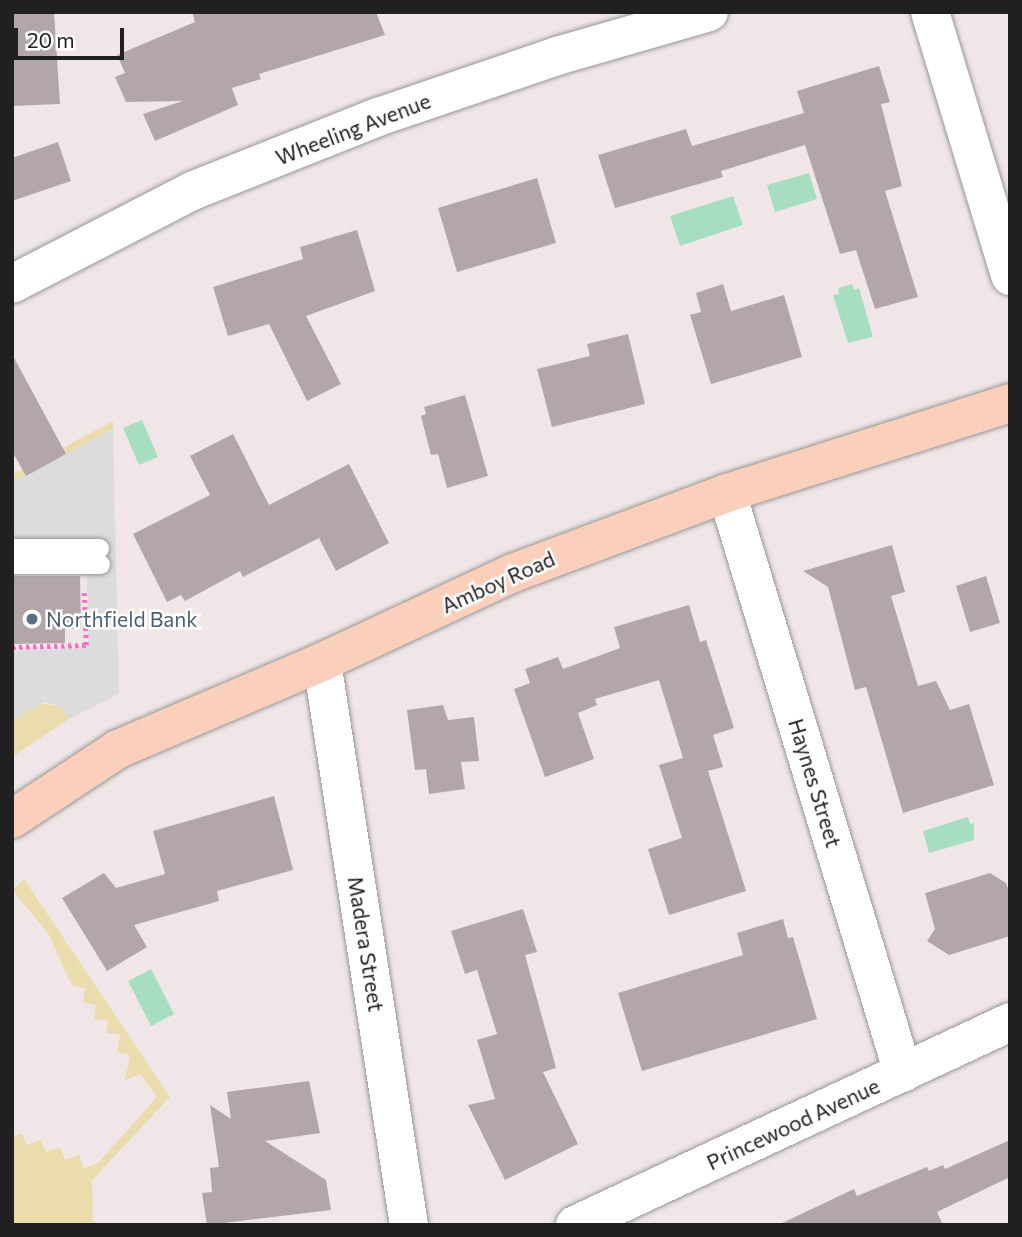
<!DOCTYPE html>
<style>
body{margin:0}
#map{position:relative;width:1022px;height:1237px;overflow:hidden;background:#f1e6e7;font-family:Commissioner,sans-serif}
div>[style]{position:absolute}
.grass>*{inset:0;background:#eadcad}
.parking>*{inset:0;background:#dcdcdc}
.water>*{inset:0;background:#a7dec2}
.building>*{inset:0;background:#b2a6aa}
.path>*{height:4.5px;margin-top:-2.25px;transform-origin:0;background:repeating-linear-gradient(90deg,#fa6ec7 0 3.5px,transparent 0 7px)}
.roads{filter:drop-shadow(0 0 2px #979797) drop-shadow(0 0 2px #979797)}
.lane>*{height:19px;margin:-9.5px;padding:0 9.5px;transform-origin:9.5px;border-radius:9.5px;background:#fff}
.street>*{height:38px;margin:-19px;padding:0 19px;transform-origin:19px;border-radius:19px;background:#fff}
.secondary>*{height:38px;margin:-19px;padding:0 19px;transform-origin:19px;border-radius:19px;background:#facfbb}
.dots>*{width:19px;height:19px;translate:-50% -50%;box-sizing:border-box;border:4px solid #fff;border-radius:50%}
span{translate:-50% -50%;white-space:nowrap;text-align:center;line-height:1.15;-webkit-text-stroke:5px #fff;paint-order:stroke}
.street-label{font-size:21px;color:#202020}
.service-label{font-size:21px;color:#4e5e75}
.left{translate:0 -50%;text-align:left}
.frame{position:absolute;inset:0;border:14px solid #202020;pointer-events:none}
.scale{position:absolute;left:14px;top:28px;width:110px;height:32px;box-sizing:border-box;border:4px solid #202020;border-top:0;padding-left:9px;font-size:21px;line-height:24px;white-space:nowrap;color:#202020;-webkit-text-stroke:5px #fff;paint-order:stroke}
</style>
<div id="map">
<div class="grass">
<i style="clip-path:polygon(113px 421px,113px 429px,12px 483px,12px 475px)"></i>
<i style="clip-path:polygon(40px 703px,62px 707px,69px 719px,12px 757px,12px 721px)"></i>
<i style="clip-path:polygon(24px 879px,170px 1097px,92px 1180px,93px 1225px,12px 1225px,12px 1136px,22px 1133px,27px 1145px,41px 1140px,46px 1152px,60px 1147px,65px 1160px,79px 1155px,84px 1168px,98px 1163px,157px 1097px,140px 1074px,125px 1080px,130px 1055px,117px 1052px,120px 1035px,106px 1032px,108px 1021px,94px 1019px,96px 1005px,83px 1002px,85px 988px,72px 986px,48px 933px,12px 890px)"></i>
</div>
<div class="parking">
<i style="clip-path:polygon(113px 429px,119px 694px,69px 719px,62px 707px,44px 702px,12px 721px,12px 651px,88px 648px,87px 572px,12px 573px,12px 483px)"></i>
</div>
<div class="water">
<i style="clip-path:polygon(809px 173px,817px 199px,775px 212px,767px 185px)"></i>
<i style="clip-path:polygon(733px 196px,743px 225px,680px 246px,670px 216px)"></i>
<i style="clip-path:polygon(852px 284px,854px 290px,859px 288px,873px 337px,848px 343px,833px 295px,839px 294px,838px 288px)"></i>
<i style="clip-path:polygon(142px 420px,158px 457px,139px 465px,123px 428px)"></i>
<i style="clip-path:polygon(968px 817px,970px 824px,974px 823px,974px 840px,929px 853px,923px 831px)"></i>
<i style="clip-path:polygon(151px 969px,174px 1014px,151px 1026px,128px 981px)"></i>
</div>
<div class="building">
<i style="clip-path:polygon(12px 12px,54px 12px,60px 104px,12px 106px)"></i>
<i style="clip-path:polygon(192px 12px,376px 12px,385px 35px,259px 74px,261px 79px,232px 88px,238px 105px,155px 141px,143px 114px,183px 101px,126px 102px,115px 77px,125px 73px,117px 55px,195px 22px)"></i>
<i style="clip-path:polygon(879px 66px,890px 102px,881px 104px,902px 186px,885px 191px,918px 297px,875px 309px,856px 250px,840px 254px,805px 145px,721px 171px,723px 177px,615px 208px,598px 155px,686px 129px,692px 146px,804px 113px,797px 91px)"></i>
<i style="clip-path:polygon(58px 142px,71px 181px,12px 201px,12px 158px)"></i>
<i style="clip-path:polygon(537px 178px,556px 243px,457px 272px,438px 208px)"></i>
<i style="clip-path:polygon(357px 230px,375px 291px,306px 316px,341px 384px,307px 401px,269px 324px,228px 336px,213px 287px,303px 259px,300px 247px)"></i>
<i style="clip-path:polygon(723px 284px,731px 311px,784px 295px,802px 357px,711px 384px,690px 315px,701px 312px,696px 293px)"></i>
<i style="clip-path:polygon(628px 334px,645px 404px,552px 427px,537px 369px,590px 356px,587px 344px)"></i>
<i style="clip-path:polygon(12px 354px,66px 454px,26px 476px,12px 451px)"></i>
<i style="clip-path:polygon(465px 395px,488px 476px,447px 488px,438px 454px,431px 455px,421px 416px,426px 414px,424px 407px)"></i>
<i style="clip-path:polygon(233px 434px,269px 505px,349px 464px,389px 543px,336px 571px,319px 538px,243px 577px,240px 571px,185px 601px,181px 595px,167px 602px,133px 534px,210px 495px,190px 456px)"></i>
<i style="clip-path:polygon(892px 545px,905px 592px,891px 596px,918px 686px,936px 681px,950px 710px,969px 704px,994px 785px,903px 813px,866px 687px,855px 690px,828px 587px,803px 571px)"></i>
<i style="clip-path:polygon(12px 576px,80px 576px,81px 629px,65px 629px,65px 643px,12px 644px)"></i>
<i style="clip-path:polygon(986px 576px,1000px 623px,970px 632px,956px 586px)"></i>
<i style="clip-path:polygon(689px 605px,700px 642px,706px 640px,734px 728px,713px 735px,723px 767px,708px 771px,746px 891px,669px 915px,648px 849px,682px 838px,659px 765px,683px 758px,659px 680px,595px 699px,597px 705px,578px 713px,594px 759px,545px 777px,514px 689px,530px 683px,525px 669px,558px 657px,563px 669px,620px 648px,614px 627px)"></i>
<i style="clip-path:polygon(443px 705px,448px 720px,474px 717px,479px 761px,461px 762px,465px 789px,429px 794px,426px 769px,415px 770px,407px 710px)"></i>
<i style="clip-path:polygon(274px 796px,293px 870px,217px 891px,219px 901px,134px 925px,147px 947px,107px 971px,62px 898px,104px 873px,116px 888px,165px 874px,153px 831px)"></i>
<i style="clip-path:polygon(990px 873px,1006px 883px,1010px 894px,1010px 936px,949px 955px,927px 941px,935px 929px,925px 893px)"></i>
<i style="clip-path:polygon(523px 909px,537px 952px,525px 955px,556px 1068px,543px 1072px,578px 1144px,505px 1180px,468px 1105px,495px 1099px,477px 1040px,497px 1034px,477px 970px,465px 974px,451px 931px)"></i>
<i style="clip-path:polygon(783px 919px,788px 938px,793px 937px,817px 1019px,642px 1071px,618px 993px,743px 955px,737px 933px)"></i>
<i style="clip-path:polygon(309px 1081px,320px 1133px,265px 1141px,326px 1180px,331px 1210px,207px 1225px,202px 1193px,212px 1192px,210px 1168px,219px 1167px,210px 1105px,231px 1119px,227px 1092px)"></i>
<i style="clip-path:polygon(1010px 1140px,1010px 1177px,937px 1212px,943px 1225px,778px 1225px,854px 1189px,857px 1196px,927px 1167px,929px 1171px,943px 1165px,945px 1169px)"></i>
</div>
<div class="path">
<i style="left:12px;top:647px;width:74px;rotate:-1.5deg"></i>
<i style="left:86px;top:645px;width:55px;rotate:-92.1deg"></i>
</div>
<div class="roads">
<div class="lane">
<i style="left:12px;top:548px;width:87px"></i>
<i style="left:12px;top:564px;width:88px"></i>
</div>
<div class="street">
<i style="left:930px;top:12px;width:276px;rotate:73.1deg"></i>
<i style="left:12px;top:284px;width:203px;rotate:-27.3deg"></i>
<i style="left:192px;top:191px;width:200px;rotate:-21.7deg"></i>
<i style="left:378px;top:117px;width:189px;rotate:-18.8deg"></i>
<i style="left:557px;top:56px;width:158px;rotate:-16.1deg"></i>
<i style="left:727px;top:493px;width:606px;rotate:73.12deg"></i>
<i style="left:322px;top:662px;width:570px;rotate:81.22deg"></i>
<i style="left:575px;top:1225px;width:480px;rotate:-25deg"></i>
</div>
<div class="secondary">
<i style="left:12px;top:819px;width:127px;rotate:-33.4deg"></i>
<i style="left:118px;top:749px;width:222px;rotate:-23.1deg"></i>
<i style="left:322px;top:662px;width:211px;rotate:-25deg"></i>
<i style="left:513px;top:573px;width:228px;rotate:-20.5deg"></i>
<i style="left:727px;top:493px;width:297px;rotate:-17.6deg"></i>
</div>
</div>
<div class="dots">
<i style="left:32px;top:619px;background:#5c6f8a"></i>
</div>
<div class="street-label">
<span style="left:353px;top:129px;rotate:-21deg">Wheeling Avenue</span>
<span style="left:498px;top:582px;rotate:-24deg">Amboy Road</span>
<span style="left:815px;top:783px;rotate:73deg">Haynes Street</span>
<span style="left:366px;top:944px;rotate:81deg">Madera Street</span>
<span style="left:793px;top:1124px;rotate:-25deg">Princewood Avenue</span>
</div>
<div class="service-label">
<span class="left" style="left:46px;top:619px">Northfield Bank</span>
</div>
<div class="frame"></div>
<div class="scale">20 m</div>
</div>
